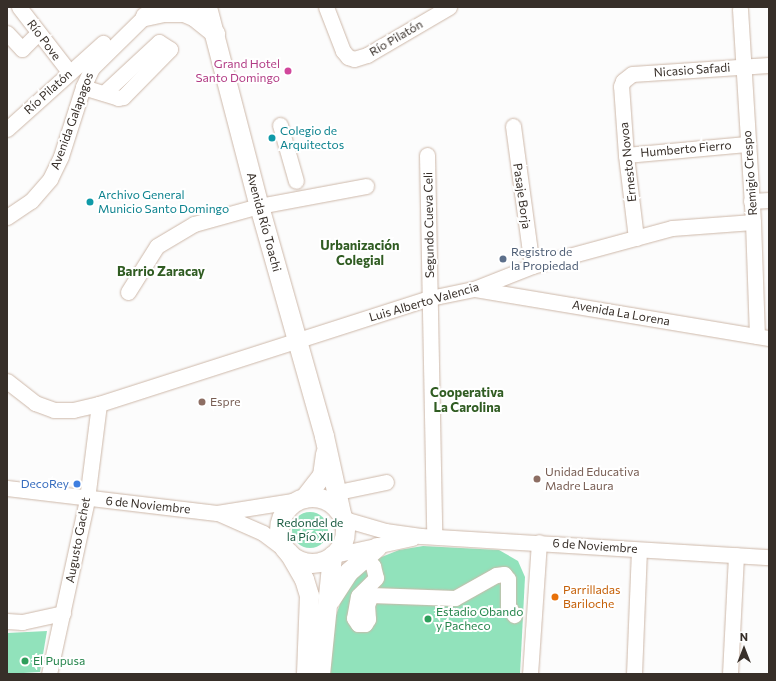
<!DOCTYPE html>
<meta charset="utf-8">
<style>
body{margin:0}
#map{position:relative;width:776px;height:681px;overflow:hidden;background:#fcfcfc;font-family:Commissioner,sans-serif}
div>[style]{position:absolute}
.green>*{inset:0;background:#91e2bb}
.round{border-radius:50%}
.roads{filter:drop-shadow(0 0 1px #cdb8a9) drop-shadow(0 0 1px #cdb8a9)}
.minor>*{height:15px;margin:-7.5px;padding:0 7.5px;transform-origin:7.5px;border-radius:7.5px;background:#fff}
.major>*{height:19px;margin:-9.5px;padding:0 9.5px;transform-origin:9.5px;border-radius:9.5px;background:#fff}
.major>.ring{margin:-9.5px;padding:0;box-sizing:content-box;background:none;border:19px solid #fff;border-radius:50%}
.dots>*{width:11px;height:11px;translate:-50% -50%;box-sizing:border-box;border:2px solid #fff;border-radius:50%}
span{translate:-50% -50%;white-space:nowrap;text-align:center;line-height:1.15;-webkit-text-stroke:4px #fff;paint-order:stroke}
.street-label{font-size:12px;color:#372f29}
.hotel-label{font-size:12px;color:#b23c85}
.right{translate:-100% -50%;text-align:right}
.culture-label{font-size:12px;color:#0d838f}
.left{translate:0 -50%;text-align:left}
.service-label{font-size:12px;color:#4e5e75}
.education-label{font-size:12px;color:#785e54}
.shop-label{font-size:12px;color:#366cbe}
.park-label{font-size:12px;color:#1a5b41}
.food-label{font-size:12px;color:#c56008}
.leisure-label{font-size:12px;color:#27864d}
.neighbourhood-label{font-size:13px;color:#305c22;font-weight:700}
.frame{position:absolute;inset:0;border:8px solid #372f29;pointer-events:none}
.north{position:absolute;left:724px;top:629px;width:40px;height:40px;-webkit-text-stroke:3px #fff;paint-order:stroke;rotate:0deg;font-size:11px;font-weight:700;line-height:16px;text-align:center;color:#372f29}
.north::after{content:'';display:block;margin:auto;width:14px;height:18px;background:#372f29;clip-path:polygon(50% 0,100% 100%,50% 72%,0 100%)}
</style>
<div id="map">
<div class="green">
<i class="round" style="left:292px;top:512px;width:36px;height:36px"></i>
<i style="clip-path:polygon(423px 546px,499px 550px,518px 561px,525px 577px,520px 674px,327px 674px,331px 629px,345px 590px,359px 573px,379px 558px,399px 550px)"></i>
<i style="clip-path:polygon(47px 631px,40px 672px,7px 674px,7px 633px)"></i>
</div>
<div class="roads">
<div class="minor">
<i style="left:19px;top:7px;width:83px;rotate:52.3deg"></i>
<i style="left:326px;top:7px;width:47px;rotate:68.9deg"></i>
<i style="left:343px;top:51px;width:8px;rotate:50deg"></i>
<i style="left:348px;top:57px;width:6px;rotate:18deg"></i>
<i style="left:354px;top:59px;width:14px;rotate:-17deg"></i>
<i style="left:367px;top:55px;width:95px;rotate:-30.3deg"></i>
<i style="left:740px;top:9px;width:213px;rotate:86.5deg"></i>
<i style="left:753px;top:222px;width:114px;rotate:88deg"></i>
<i style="left:7px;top:33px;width:22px;rotate:47deg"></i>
<i style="left:22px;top:49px;width:23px;rotate:-45deg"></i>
<i style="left:83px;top:87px;width:37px;rotate:17deg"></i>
<i style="left:118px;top:98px;width:5px;rotate:-11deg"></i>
<i style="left:123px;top:97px;width:67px;rotate:-45.6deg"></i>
<i style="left:170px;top:49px;width:13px;rotate:-148deg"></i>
<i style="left:159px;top:42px;width:75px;rotate:137.2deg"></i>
<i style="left:280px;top:125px;width:58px;rotate:74.1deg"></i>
<i style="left:513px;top:126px;width:141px;rotate:82.3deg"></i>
<i style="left:7px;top:129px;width:129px;rotate:-41.9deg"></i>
<i style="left:427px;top:155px;width:381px;rotate:88.9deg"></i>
<i style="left:626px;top:155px;width:121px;rotate:-5.2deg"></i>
<i style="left:751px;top:201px;width:18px;rotate:-3deg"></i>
<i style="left:7px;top:217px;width:29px;rotate:-34deg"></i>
<i style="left:31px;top:201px;width:29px;rotate:-49deg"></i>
<i style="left:50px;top:179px;width:25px;rotate:-64deg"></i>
<i style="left:61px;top:156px;width:72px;rotate:-72.3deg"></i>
<i style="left:83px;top:87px;width:21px;rotate:-65deg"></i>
<i style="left:92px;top:68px;width:86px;rotate:-44.5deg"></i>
<i style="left:636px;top:238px;width:84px;rotate:-96.9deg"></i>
<i style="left:626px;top:155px;width:69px;rotate:-94.1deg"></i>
<i style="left:621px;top:86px;width:5px;rotate:-68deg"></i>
<i style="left:623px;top:81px;width:11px;rotate:-38deg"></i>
<i style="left:632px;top:74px;width:137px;rotate:-3.8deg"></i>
<i style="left:475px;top:289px;width:298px;rotate:9.5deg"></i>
<i style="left:128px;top:292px;width:54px;rotate:-57.8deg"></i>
<i style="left:157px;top:246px;width:43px;rotate:-30.7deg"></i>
<i style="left:194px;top:224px;width:67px;rotate:-15.5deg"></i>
<i style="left:259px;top:206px;width:109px;rotate:-10.6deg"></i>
<i style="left:7px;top:381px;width:36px;rotate:38deg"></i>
<i style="left:35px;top:403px;width:20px;rotate:20deg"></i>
<i style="left:54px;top:410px;width:19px"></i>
<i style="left:73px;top:410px;width:27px;rotate:-13deg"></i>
<i style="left:99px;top:404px;width:348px;rotate:-17.8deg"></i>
<i style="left:430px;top:298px;width:45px;rotate:-11.6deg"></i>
<i style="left:474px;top:289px;width:62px;rotate:-21.6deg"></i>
<i style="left:532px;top:266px;width:145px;rotate:-15.2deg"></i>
<i style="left:672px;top:228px;width:81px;rotate:-4.2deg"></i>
<i style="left:7px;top:488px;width:211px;rotate:6.8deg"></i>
<i style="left:217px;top:513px;width:83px;rotate:-9deg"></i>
<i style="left:338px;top:492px;width:49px;rotate:-11.8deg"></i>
<i style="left:220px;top:514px;width:47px;rotate:23.8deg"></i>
<i style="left:263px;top:533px;width:30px;rotate:37deg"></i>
<i style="left:344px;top:519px;width:43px;rotate:16.3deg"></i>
<i style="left:385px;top:531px;width:36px;rotate:8deg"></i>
<i style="left:421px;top:536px;width:349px;rotate:3.5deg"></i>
<i style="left:334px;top:555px;width:80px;rotate:-12.3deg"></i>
<i style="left:365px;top:556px;width:13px;rotate:51deg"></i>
<i style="left:373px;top:566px;width:12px;rotate:76deg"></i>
<i style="left:376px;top:578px;width:25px;rotate:135deg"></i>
<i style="left:358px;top:596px;width:22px;rotate:100deg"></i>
<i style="left:354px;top:618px;width:7px;rotate:56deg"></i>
<i style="left:358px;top:624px;width:7px"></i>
<i style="left:365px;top:624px;width:6px;rotate:-59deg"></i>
<i style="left:368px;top:619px;width:14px;rotate:-94deg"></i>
<i style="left:367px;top:605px;width:11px;rotate:-68deg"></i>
<i style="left:371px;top:595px;width:84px;rotate:2deg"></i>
<i style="left:455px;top:598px;width:47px;rotate:-29.3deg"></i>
<i style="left:496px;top:575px;width:8px;rotate:-7deg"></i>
<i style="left:504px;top:574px;width:6px;rotate:51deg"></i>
<i style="left:508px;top:579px;width:27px;rotate:90deg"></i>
<i style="left:508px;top:606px;width:11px;rotate:56deg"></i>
<i style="left:7px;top:621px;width:15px;rotate:4deg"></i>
<i style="left:22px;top:622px;width:42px;rotate:-12.4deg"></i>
<i style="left:49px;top:674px;width:179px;rotate:-77.7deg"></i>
<i style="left:87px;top:499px;width:96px;rotate:-82.8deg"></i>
<i style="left:530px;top:674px;width:132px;rotate:-86.1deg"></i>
<i style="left:634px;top:674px;width:124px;rotate:-87.7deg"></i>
<i style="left:730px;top:674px;width:119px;rotate:-87.1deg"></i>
</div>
<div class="major">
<i style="left:207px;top:7px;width:206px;rotate:75.4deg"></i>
<i style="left:259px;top:206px;width:239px;rotate:74.2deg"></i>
<i style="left:324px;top:436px;width:79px;rotate:77.6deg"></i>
<i style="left:145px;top:16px;width:19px;rotate:-12deg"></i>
<i style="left:164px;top:12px;width:20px"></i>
<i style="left:184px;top:12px;width:12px;rotate:24deg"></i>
<i style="left:195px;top:17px;width:26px;rotate:39deg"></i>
<i class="ring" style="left:279px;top:497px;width:47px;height:47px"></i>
<i style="left:304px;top:498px;width:29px;rotate:-52deg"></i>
<i style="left:322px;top:475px;width:22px;rotate:-82deg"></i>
<i style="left:289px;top:553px;width:30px;rotate:60deg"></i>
<i style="left:304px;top:579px;width:17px;rotate:73deg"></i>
<i style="left:309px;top:595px;width:79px;rotate:92.2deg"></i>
<i style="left:330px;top:600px;width:33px;rotate:-57deg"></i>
<i style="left:348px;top:572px;width:38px;rotate:-41deg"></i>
<i style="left:320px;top:674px;width:119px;rotate:-84.2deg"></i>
</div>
</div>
<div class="dots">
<i style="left:288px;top:71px;background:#d1479c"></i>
<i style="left:272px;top:138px;background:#0f9aa8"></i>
<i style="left:90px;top:202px;background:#0f9aa8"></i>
<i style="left:503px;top:259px;background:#5c6f8a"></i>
<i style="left:202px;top:402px;background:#8d6e63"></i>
<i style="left:537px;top:479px;background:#8d6e63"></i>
<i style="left:77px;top:484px;background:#3f7fe0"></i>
<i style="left:555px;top:597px;background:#e8710a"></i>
<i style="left:428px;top:619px;background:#2e9e5b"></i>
<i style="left:25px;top:661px;background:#2e9e5b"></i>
</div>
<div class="street-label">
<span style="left:396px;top:38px;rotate:-30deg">Río Pilatón</span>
<span style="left:44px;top:40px;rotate:53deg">Río Pove</span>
<span style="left:692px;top:70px;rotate:-4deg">Nicasio Safadi</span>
<span style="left:48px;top:92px;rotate:-42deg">Río Pilatón</span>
<span style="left:72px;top:121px;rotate:-70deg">Avenida Galapagos</span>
<span style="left:686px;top:149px;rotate:-5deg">Humberto Fierro</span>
<span style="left:628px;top:162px;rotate:-96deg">Ernesto Novoa</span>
<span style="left:750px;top:173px;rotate:-94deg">Remigio Crespo</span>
<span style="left:522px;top:196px;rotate:82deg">Pasaje Borja</span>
<span style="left:264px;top:222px;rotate:75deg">Avenida Río Toachi</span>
<span style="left:429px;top:225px;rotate:-91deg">Segundo Cueva Celi</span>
<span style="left:424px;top:302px;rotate:-16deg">Luis Alberto Valencia</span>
<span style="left:621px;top:313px;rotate:10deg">Avenida La Lorena</span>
<span style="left:148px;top:505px;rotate:6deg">6 de Noviembre</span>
<span style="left:78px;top:540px;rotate:-79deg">Augusto Gachet</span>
<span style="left:595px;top:546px;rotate:4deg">6 de Noviembre</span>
</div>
<div class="hotel-label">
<span class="right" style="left:280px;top:71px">Grand Hotel<br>Santo Domingo</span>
</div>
<div class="culture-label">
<span class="left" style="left:280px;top:138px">Colegio de<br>Arquitectos</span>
<span class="left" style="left:98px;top:202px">Archivo General<br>Municio Santo Domingo</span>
</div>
<div class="service-label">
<span class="left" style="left:511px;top:259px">Registro de<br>la Propiedad</span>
</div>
<div class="education-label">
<span class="left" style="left:210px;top:402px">Espre</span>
<span class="left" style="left:545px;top:479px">Unidad Educativa<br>Madre Laura</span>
</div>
<div class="shop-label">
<span class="right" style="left:69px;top:484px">DecoRey</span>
</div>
<div class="park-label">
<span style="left:310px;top:530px">Redondel de<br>la Pío XII</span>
</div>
<div class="food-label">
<span class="left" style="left:563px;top:597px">Parrilladas<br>Bariloche</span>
</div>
<div class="leisure-label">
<span class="left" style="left:436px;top:619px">Estadio Obando<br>y Pacheco</span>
<span class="left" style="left:33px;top:661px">El Pupusa</span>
</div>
<div class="neighbourhood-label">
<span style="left:360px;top:253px">Urbanización<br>Colegial</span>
<span style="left:161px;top:271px">Barrio Zaracay</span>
<span style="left:467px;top:400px">Cooperativa<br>La Carolina</span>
</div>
<div class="frame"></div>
<div class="north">N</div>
</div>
